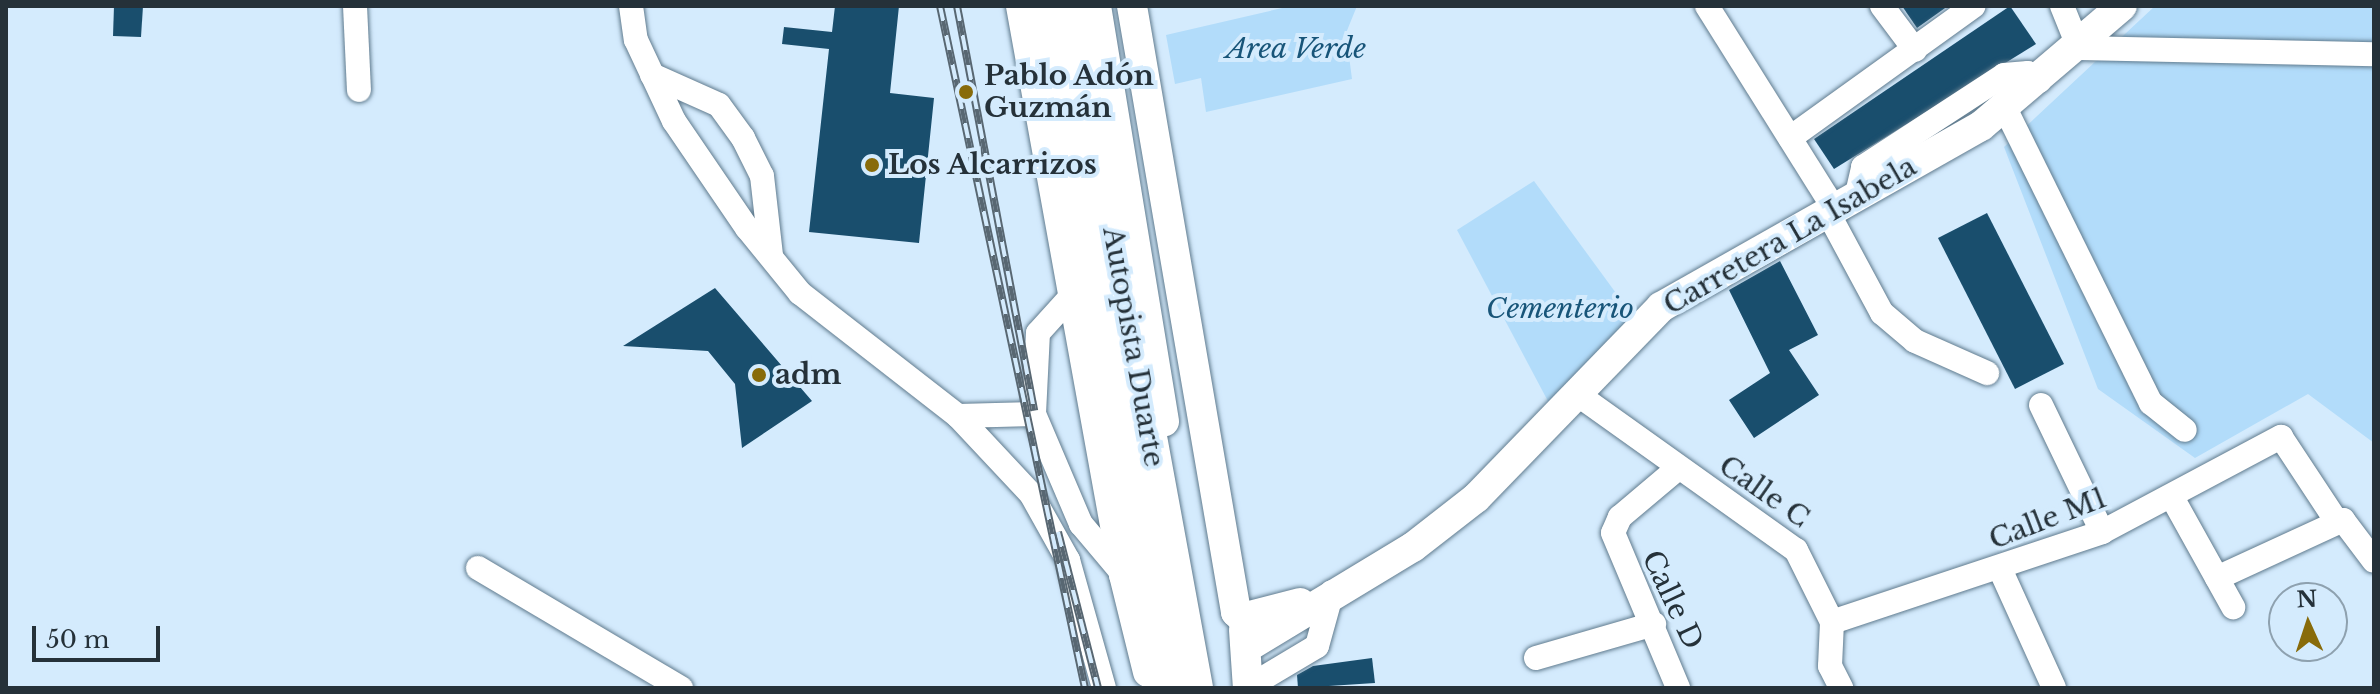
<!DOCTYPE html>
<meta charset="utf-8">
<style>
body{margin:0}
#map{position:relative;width:2380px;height:694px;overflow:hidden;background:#d4ebfd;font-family:"Libre Baskerville",serif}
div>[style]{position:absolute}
.green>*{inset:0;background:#b2dcfa}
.building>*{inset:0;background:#194e6d}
.roads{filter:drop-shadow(0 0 2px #607b8e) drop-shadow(0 0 2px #607b8e)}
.minor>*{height:24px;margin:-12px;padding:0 12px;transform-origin:12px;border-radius:12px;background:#fff}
.major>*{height:30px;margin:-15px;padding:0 15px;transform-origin:15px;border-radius:15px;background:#fff}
.highway>*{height:36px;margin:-18px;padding:0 18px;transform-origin:18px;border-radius:18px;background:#fff}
.rail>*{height:8px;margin-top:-4px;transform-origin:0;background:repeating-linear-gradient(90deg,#d4ebfd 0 15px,#586772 0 30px);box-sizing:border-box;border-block:2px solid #586772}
.dots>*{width:22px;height:22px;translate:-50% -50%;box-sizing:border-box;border:4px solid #d4ebfd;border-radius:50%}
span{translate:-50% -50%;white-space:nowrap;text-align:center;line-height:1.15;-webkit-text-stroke:8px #d4ebfd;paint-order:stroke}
.park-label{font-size:28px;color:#185579;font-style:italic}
.poi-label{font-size:28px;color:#253139;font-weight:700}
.left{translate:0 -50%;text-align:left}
.street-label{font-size:28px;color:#253139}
.frame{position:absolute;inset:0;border:8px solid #253139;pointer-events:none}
.north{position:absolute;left:2268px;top:582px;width:80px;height:80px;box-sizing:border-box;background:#d4ebfd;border:2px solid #8ea1af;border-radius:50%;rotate:357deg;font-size:22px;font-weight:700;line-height:32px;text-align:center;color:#253139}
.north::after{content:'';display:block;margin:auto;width:28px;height:36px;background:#886b0a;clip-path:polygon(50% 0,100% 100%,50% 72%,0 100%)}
.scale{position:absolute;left:32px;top:626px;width:128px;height:36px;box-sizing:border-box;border:4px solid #253139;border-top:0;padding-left:10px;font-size:24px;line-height:28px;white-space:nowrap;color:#253139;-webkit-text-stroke:6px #d4ebfd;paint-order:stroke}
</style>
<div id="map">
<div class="green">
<i style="clip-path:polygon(1291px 6px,1357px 6px,1346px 33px,1352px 79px,1206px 112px,1201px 78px,1175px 84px,1166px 35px)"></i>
<i style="clip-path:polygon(2155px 6px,2374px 6px,2374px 443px,2308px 394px,2195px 458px,2098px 389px,2004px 147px)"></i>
<i style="clip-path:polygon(1534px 181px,1632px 315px,1550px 405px,1457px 230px)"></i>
</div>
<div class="building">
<i style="clip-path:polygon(114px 6px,143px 6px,141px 37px,113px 36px)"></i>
<i style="clip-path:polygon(835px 6px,899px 6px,890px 93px,934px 98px,919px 243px,809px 232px,829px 49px,782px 44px,784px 27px,832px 32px)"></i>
<i style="clip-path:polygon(1902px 6px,1948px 6px,1917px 28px)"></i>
<i style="clip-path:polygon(2010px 6px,2036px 44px,1834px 169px,1814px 139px)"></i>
<i style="clip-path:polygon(1987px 213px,2064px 364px,2015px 389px,1938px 238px)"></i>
<i style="clip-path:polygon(1780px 261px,1818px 335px,1789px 350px,1819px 395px,1754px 438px,1729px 400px,1770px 373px,1729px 290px)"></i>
<i style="clip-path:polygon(715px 288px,812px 401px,742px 448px,735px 384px,708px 351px,623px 346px)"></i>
<i style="clip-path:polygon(1372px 658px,1375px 683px,1298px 688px,1297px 675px,1313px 666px)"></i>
</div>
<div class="roads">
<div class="minor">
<i style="left:355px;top:6px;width:84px;rotate:87.3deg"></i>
<i style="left:631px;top:6px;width:34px;rotate:82deg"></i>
<i style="left:636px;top:40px;width:89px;rotate:64.9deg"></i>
<i style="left:674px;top:121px;width:130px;rotate:55.7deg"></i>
<i style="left:747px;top:228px;width:84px;rotate:50.8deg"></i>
<i style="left:800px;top:293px;width:200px;rotate:37.9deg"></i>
<i style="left:958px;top:416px;width:107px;rotate:46.9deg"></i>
<i style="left:1031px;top:494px;width:76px;rotate:60.7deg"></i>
<i style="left:1068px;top:560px;width:133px;rotate:74.3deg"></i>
<i style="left:1707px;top:6px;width:237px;rotate:57.9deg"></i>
<i style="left:1882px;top:6px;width:55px;rotate:53.1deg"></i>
<i style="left:2062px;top:6px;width:45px;rotate:68deg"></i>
<i style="left:2079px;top:48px;width:295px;rotate:1.2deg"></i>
<i style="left:652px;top:75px;width:73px;rotate:24.1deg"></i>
<i style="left:719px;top:105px;width:41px;rotate:54deg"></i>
<i style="left:743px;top:138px;width:42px;rotate:63.4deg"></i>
<i style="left:762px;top:176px;width:80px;rotate:83.5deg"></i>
<i style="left:2005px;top:108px;width:329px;rotate:63.7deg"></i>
<i style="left:2151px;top:403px;width:43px;rotate:38.5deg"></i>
<i style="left:1790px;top:138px;width:226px;rotate:-35.7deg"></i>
<i style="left:1857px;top:194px;width:28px;rotate:-77deg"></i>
<i style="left:1863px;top:167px;width:168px;rotate:-33.1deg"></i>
<i style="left:2004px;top:75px;width:24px;rotate:-5deg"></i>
<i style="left:2028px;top:73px;width:14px;rotate:34deg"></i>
<i style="left:1827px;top:211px;width:116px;rotate:61.7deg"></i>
<i style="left:1882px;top:313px;width:43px;rotate:40.3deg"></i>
<i style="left:1915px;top:341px;width:79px;rotate:24deg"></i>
<i style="left:1577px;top:394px;width:269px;rotate:35.5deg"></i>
<i style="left:1796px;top:550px;width:80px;rotate:63.4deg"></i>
<i style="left:1832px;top:622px;width:44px;rotate:92.6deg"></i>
<i style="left:1830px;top:666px;width:25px;rotate:63deg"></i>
<i style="left:2041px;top:405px;width:141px;rotate:64.3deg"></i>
<i style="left:1034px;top:414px;width:120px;rotate:66.9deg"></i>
<i style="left:1081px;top:524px;width:67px;rotate:49.9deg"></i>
<i style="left:958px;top:416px;width:76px;rotate:-1.5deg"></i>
<i style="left:1034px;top:414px;width:81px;rotate:-87.2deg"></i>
<i style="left:1038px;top:333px;width:55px;rotate:-47.9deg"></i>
<i style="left:1677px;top:469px;width:75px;rotate:139.9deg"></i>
<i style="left:1620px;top:517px;width:17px;rotate:114deg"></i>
<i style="left:1613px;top:533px;width:168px;rotate:67.2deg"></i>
<i style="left:2173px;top:499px;width:124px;rotate:60.9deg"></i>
<i style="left:478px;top:568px;width:236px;rotate:30.6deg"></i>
<i style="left:2001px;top:571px;width:128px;rotate:65.6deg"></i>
<i style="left:2217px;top:578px;width:139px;rotate:-24.7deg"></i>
<i style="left:2343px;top:520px;width:51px;rotate:52.9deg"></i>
<i style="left:1832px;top:622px;width:285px;rotate:-18.4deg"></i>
<i style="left:2102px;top:532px;width:203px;rotate:-28deg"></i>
<i style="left:2281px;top:437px;width:102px;rotate:56.6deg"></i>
<i style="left:1536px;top:658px;width:123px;rotate:-16.1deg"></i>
<i style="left:1255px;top:683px;width:72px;rotate:-30.8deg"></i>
<i style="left:1317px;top:646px;width:56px;rotate:-74.5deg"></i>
</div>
<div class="major">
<i style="left:1021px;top:6px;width:578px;rotate:79.74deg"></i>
<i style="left:1124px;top:575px;width:100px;rotate:76.1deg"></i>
<i style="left:1096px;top:6px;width:421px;rotate:80.7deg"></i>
<i style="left:1132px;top:6px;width:615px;rotate:80.26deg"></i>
<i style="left:1236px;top:612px;width:8px;rotate:45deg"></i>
<i style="left:1242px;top:618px;width:60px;rotate:-14.5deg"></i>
<i style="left:1244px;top:630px;width:58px;rotate:86.1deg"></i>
<i style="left:1246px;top:648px;width:195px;rotate:-31.2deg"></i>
<i style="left:1413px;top:547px;width:80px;rotate:-37.9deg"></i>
<i style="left:1476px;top:498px;width:266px;rotate:-45.9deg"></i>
<i style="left:1661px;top:307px;width:368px;rotate:-29.5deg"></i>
<i style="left:1981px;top:126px;width:185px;rotate:-40.4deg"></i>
</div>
<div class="highway">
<i style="left:1041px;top:6px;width:694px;rotate:79.53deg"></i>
<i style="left:1070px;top:6px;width:693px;rotate:79.61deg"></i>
</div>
</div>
<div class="rail">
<i style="left:940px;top:6px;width:697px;rotate:78deg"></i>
<i style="left:957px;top:6px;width:412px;rotate:79.2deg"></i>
<i style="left:1058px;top:532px;width:161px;rotate:75.6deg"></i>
</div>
<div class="dots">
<i style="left:966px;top:92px;background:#886b0a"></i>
<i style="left:872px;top:165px;background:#886b0a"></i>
<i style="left:759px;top:375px;background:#886b0a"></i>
</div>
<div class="park-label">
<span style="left:1296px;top:49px">Area Verde</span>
<span style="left:1560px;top:309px">Cementerio</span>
</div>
<div class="poi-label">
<span class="left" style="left:984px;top:92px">Pablo Adón<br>Guzmán</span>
<span class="left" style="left:888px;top:165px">Los Alcarrizos</span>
<span class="left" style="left:775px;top:375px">adm</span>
</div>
<div class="street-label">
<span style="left:1790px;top:236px;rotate:-30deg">Carretera La Isabela</span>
<span style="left:1133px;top:347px;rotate:80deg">Autopista Duarte</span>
<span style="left:1764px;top:492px;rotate:35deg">Calle C</span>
<span style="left:2048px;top:519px;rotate:-21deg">Calle M1</span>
<span style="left:1672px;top:600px;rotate:65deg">Calle D</span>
</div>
<div class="frame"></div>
<div class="north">N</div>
<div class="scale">50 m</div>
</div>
